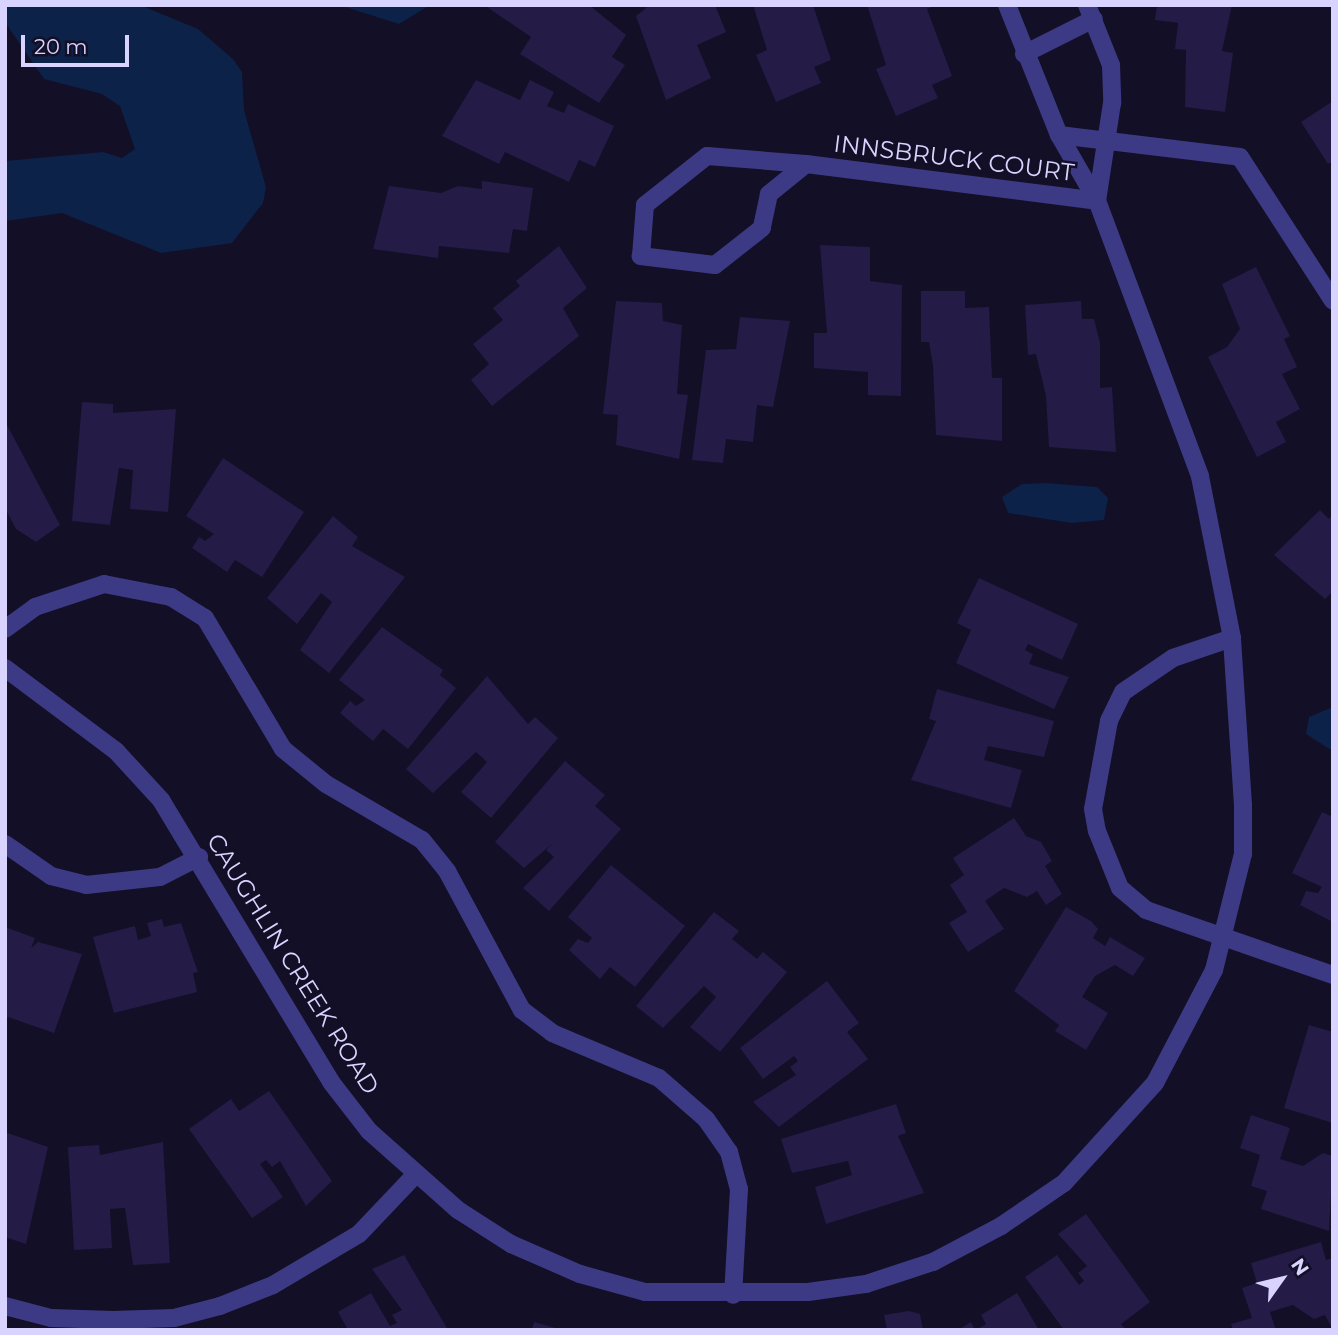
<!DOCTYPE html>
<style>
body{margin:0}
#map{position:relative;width:1338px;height:1335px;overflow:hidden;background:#130f26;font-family:Montserrat,sans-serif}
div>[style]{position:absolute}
.water>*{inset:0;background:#0c2248}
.building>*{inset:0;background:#241b47}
.minor>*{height:18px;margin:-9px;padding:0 9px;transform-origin:9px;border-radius:9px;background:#3d3a85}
span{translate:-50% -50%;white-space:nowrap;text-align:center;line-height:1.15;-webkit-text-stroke:5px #130f26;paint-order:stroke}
.street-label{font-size:24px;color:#d9d4ff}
.frame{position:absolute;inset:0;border:7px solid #d9d4ff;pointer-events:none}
.north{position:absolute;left:1247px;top:1244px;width:70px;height:70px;-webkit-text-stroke:5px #130f26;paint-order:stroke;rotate:56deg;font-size:19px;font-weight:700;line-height:28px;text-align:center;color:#d9d4ff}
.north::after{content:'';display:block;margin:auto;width:24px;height:32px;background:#d9d4ff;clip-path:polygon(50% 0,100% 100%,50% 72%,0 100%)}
.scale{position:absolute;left:21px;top:35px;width:108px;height:32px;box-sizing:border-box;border:4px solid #d9d4ff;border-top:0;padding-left:9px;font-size:21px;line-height:24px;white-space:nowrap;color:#d9d4ff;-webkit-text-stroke:5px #130f26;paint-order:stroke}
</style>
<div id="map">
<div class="water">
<i style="clip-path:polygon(5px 5px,140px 5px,198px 29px,233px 59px,242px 72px,244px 110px,266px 187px,263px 203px,232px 243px,161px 253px,62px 213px,5px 221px,5px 161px,103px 152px,122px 158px,135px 149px,120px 106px,102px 94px,44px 79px,5px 22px)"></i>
<i style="clip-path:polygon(339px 5px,430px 5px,399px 24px)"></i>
<i style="clip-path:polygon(1045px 483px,1097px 487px,1108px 498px,1104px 520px,1072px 523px,1008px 513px,1002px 497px,1022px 484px)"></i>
<i style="clip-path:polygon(1333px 707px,1333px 749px,1331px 750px,1306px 734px,1309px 717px)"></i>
</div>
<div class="building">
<i style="clip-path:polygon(484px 5px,589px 5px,626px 35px,612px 57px,625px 65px,599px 103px,520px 54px,531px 37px)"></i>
<i style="clip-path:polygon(650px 5px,715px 5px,726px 32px,697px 45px,711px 78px,666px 100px,636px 16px)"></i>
<i style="clip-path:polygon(753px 5px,813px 5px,831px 60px,814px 67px,821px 83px,776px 102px,756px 55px,767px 50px)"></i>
<i style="clip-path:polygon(867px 5px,936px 5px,927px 9px,952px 76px,932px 85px,938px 98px,896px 116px,876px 69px,886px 65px)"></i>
<i style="clip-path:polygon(1157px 5px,1232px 5px,1222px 51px,1233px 53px,1225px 112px,1185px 107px,1186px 50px,1175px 49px,1178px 23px,1155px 20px)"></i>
<i style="clip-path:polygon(476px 80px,520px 100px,530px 80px,554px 92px,547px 106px,564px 113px,568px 104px,614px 126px,595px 167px,579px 160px,569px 182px,505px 152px,499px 164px,442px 136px)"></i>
<i style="clip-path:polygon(1333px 101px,1333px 161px,1328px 164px,1301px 122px)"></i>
<i style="clip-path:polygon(482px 181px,533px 188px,527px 231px,513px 229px,509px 253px,439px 246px,438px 258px,373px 249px,389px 186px,441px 193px,458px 186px,482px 189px)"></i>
<i style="clip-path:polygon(820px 245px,870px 247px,870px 281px,902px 285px,901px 396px,868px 395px,868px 372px,814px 368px,814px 333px,827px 333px)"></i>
<i style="clip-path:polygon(559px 246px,587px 288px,563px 308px,579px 336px,492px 406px,471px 380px,489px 364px,473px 344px,503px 320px,493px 308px,520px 286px,516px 281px)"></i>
<i style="clip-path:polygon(1256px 267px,1290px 336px,1284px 339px,1297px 367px,1282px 374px,1300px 409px,1276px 422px,1286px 442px,1257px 457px,1208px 357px,1227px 347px,1240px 329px,1222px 284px)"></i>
<i style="clip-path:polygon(921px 291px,965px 291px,965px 308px,989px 307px,992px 378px,1002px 378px,1002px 441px,936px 435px,933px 366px,929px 342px,921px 342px)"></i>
<i style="clip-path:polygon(616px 301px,662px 303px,663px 321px,682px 325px,677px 394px,688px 395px,679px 459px,616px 445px,618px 415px,603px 414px)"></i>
<i style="clip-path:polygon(1081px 301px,1082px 319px,1094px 319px,1100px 343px,1100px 388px,1112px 387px,1116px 452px,1049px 447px,1046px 396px,1036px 354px,1028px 355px,1025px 305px)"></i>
<i style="clip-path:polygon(740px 317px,790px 321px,773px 407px,757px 405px,753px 442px,726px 439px,723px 463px,692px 460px,706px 350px,736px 349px)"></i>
<i style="clip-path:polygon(82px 402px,113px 404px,113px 413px,176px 409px,168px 512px,130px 509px,133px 470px,119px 468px,110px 525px,72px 521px)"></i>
<i style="clip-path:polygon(5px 421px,60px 525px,36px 542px,16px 529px,5px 508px)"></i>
<i style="clip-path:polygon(223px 458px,304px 512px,262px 577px,235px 560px,227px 572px,192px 548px,199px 537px,205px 541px,214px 534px,186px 516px)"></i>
<i style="clip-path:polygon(1320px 510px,1329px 519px,1333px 515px,1333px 591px,1325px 599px,1274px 555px)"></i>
<i style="clip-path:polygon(333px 516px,358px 537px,352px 546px,405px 577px,329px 673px,300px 650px,332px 602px,321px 593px,297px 624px,267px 598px)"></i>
<i style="clip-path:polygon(979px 578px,1078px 624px,1062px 660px,1028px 644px,1025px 650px,1033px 654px,1029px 664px,1069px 677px,1054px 709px,956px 663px,971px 630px,957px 623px)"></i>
<i style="clip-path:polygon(382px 627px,443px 670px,440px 675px,456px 688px,408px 749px,383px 729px,373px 741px,340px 713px,350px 701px,356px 706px,365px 700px,339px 680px)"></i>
<i style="clip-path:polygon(487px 676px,528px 724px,535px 717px,558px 738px,491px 818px,461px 792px,487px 762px,476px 752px,433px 793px,406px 769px)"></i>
<i style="clip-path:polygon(937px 689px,1054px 721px,1044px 757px,988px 746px,984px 760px,1022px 770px,1011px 808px,911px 780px,936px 721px,929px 719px)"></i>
<i style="clip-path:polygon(565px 761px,605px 795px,595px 806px,621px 829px,549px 911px,523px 888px,554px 857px,546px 850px,553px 843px,524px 868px,495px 842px)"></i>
<i style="clip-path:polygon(1322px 812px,1333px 817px,1333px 922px,1300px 905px,1306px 891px,1318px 893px,1322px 887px,1292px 873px)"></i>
<i style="clip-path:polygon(1014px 818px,1026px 836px,1041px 842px,1052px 861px,1045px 866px,1062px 894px,1046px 905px,1037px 891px,1027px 897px,1004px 888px,985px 901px,1004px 929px,968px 952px,949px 923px,967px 912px,950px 885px,964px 875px,953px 858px)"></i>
<i style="clip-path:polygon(611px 865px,685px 926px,635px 987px,610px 967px,600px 979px,569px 950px,578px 939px,588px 943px,592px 938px,568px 917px)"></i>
<i style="clip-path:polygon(1066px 907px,1091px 921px,1098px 929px,1093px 938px,1105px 946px,1110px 937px,1145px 958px,1133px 976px,1115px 965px,1095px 976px,1082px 997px,1108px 1013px,1086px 1050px,1055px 1031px,1059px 1025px,1014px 991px)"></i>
<i style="clip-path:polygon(714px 912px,739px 931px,732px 939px,757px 959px,763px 952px,787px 972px,720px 1052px,690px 1027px,716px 997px,704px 986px,663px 1028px,636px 1006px)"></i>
<i style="clip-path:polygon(162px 919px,164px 927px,181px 923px,198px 972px,193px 973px,197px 992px,114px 1013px,93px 937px,135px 926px,138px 940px,151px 936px,147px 923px)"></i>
<i style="clip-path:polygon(5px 927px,35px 938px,31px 948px,38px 942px,82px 954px,54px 1033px,5px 1016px)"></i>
<i style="clip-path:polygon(827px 981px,859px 1023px,847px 1032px,868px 1059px,779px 1127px,753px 1102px,796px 1075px,790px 1067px,798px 1061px,794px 1056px,763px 1079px,740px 1048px)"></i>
<i style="clip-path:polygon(1309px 1025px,1333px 1032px,1333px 1123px,1284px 1108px)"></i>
<i style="clip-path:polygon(269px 1091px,332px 1181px,306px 1206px,280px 1161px,272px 1167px,266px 1160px,260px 1164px,283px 1197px,252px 1218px,189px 1129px,231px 1099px,239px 1111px)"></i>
<i style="clip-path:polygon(896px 1104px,906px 1133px,898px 1136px,924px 1193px,826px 1224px,815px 1187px,852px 1175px,848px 1161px,792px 1173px,781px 1139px)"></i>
<i style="clip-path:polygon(1251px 1115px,1290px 1128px,1280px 1159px,1303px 1166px,1323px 1153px,1333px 1156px,1329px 1231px,1261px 1209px,1267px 1191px,1251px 1186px,1260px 1155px,1240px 1148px)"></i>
<i style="clip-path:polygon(5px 1132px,48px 1147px,26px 1244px,5px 1237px)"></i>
<i style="clip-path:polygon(163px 1142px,170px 1263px,133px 1265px,125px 1208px,110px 1209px,112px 1248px,74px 1250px,68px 1147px,99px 1145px,100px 1155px)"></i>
<i style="clip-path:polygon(1086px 1214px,1150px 1302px,1121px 1324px,1126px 1330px,1064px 1330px,1025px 1277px,1057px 1255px,1079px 1285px,1084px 1281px,1078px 1273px,1087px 1266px,1058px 1234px)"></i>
<i style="clip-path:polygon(1321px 1242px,1326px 1260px,1333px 1258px,1333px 1330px,1325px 1315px,1314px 1319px,1293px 1305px,1270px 1312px,1276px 1330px,1233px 1330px,1231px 1324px,1252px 1318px,1242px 1288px,1257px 1283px,1251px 1263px)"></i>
<i style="clip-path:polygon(404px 1255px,448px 1330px,348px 1330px,338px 1312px,371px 1293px,390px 1326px,397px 1323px,392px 1315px,402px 1310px,372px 1269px)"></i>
<i style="clip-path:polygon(1017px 1293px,1039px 1330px,976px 1330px,986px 1324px,981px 1315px)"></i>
<i style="clip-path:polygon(909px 1311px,920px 1314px,923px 1330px,887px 1330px,884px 1315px)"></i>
<i style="clip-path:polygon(534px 1322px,559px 1329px,559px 1330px,532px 1330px)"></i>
<i style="clip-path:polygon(971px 1322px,975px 1330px,958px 1330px)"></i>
</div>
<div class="minor">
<i style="left:1087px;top:5px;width:65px;rotate:68.2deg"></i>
<i style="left:1111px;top:65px;width:38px;rotate:88deg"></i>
<i style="left:1112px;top:103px;width:99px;rotate:98.7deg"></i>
<i style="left:1024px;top:54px;width:78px;rotate:-26.6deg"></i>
<i style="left:1059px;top:135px;width:182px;rotate:6.9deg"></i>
<i style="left:1240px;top:157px;width:171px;rotate:57.1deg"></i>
<i style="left:707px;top:156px;width:99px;rotate:4.6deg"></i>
<i style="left:806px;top:164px;width:48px;rotate:141deg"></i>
<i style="left:769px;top:194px;width:35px;rotate:102deg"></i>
<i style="left:762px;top:228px;width:60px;rotate:141.8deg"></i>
<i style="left:715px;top:265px;width:75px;rotate:-173.1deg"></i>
<i style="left:641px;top:256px;width:51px;rotate:-85.5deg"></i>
<i style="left:645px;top:205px;width:79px;rotate:-38.3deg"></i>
<i style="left:806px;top:164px;width:293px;rotate:7.2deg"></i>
<i style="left:5px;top:629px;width:37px;rotate:-36deg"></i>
<i style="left:35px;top:607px;width:73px;rotate:-18.4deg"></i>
<i style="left:104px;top:584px;width:68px;rotate:11deg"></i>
<i style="left:171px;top:597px;width:40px;rotate:32deg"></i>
<i style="left:205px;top:618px;width:152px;rotate:59.2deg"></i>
<i style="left:283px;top:749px;width:55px;rotate:39.1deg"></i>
<i style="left:326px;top:784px;width:111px;rotate:30.3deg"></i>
<i style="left:422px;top:840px;width:40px;rotate:51deg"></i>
<i style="left:447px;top:871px;width:158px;rotate:61.7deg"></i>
<i style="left:522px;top:1010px;width:38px;rotate:37deg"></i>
<i style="left:552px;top:1033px;width:116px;rotate:22.8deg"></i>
<i style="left:659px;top:1078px;width:62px;rotate:41.1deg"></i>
<i style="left:706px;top:1119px;width:40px;rotate:55.1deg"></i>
<i style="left:729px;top:1152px;width:38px;rotate:75deg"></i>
<i style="left:739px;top:1189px;width:106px;rotate:93.2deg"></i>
<i style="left:1232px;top:638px;width:62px;rotate:161.3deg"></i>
<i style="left:1173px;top:658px;width:60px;rotate:145.8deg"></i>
<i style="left:1123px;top:692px;width:32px;rotate:116deg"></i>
<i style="left:1109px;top:721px;width:89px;rotate:100.3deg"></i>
<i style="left:1093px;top:809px;width:22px;rotate:80deg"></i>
<i style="left:1097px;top:831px;width:61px;rotate:68deg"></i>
<i style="left:1120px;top:888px;width:34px;rotate:40deg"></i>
<i style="left:1146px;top:910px;width:198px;rotate:19.2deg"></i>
<i style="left:5px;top:668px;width:139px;rotate:36.8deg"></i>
<i style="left:116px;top:751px;width:67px;rotate:47.4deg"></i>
<i style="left:161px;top:800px;width:329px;rotate:58.9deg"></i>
<i style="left:331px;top:1082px;width:62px;rotate:52.2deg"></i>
<i style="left:369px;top:1131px;width:119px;rotate:41.6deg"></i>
<i style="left:458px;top:1210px;width:63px;rotate:32.7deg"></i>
<i style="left:511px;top:1244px;width:75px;rotate:23.5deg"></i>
<i style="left:580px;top:1274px;width:67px;rotate:15.5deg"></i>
<i style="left:645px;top:1292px;width:163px"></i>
<i style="left:808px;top:1292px;width:59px;rotate:-7.9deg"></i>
<i style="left:866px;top:1284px;width:71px;rotate:-18.2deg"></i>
<i style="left:933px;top:1262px;width:77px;rotate:-27.9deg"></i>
<i style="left:1001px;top:1226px;width:76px;rotate:-34.3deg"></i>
<i style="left:1064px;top:1183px;width:135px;rotate:-47.7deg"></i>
<i style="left:1155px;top:1083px;width:127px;rotate:-62.4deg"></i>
<i style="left:1214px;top:970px;width:120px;rotate:-76deg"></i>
<i style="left:1243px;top:854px;width:49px;rotate:-90deg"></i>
<i style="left:1243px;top:805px;width:167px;rotate:-93.8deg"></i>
<i style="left:1232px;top:638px;width:165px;rotate:-101.2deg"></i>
<i style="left:1200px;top:476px;width:294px;rotate:-110.5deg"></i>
<i style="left:1097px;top:201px;width:76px;rotate:-119.9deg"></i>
<i style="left:1059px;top:135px;width:140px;rotate:-111.8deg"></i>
<i style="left:5px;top:844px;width:56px;rotate:34.8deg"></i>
<i style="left:51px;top:876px;width:36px;rotate:14deg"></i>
<i style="left:86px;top:885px;width:74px;rotate:-6.2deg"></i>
<i style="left:160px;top:877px;width:44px;rotate:-27.1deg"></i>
<i style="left:5px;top:1306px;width:48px;rotate:14.6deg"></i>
<i style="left:51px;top:1318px;width:62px;rotate:1.8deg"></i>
<i style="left:113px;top:1320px;width:61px;rotate:-1.9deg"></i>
<i style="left:174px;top:1318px;width:48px;rotate:-14.6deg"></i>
<i style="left:220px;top:1306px;width:57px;rotate:-21.6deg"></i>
<i style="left:273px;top:1285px;width:100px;rotate:-30.7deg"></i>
<i style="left:359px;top:1234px;width:80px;rotate:-46.5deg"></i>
</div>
<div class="street-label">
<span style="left:954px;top:158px;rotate:7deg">INNSBRUCK COURT</span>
<span style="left:293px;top:964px;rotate:58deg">CAUGHLIN CREEK ROAD</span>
</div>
<div class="frame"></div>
<div class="north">N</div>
<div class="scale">20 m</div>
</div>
